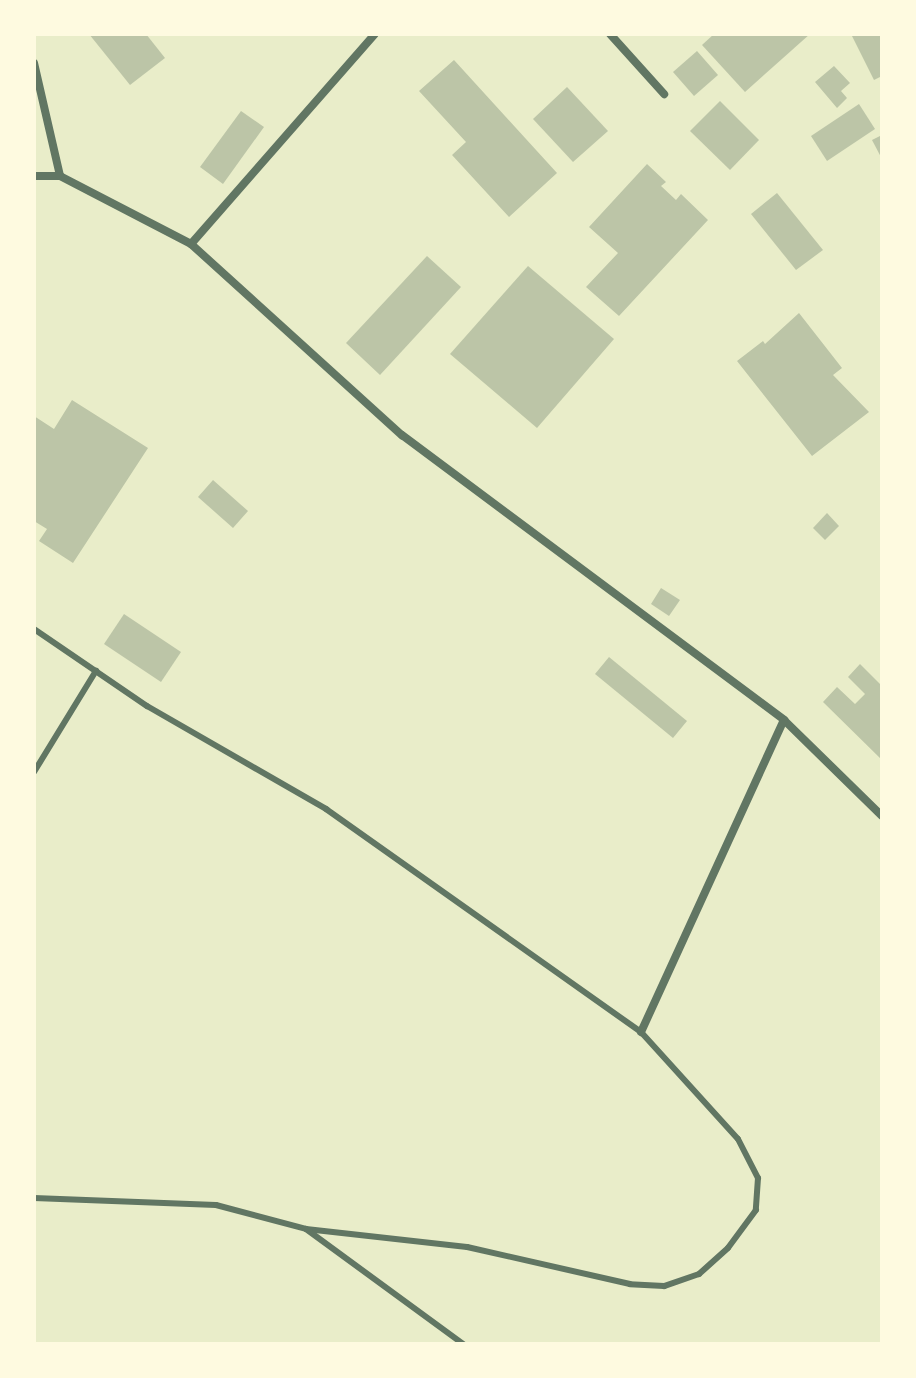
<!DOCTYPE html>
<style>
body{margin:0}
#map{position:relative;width:916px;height:1378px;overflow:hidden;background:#e9edc9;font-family:Raleway,sans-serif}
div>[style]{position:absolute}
.building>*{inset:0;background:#bcc5a7}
.service>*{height:6px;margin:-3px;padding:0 3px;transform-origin:3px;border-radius:3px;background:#617663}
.minor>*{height:8px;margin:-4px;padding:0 4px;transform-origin:4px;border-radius:4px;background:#617663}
span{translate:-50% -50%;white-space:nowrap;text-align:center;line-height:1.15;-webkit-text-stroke:8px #fefae0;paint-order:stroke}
.frame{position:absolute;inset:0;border:36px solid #fefae0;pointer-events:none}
</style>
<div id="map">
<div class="building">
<i style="clip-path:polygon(89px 34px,146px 34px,165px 58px,130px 85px)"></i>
<i style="clip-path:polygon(714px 34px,810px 34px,745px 92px,702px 45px)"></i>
<i style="clip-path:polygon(851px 34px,882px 34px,882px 76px,874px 80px)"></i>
<i style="clip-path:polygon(697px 51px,718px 75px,694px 96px,673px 72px)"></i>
<i style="clip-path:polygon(454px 60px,557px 173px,509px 217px,452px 155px,466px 142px,419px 91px)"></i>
<i style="clip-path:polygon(834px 66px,850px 83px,841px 91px,847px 98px,837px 108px,815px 82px)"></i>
<i style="clip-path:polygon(567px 87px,608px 131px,573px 162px,533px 119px)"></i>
<i style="clip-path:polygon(720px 101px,759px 140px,730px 170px,690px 131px)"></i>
<i style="clip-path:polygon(859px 104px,875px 129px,827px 161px,811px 136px)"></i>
<i style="clip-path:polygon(241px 111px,264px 127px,223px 184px,200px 167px)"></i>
<i style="clip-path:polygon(882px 135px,882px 159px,872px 140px)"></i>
<i style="clip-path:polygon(647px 164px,666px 182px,661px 186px,676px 200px,681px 194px,708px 220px,619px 316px,586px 287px,618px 253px,589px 227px)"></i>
<i style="clip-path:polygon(777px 193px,823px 250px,796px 270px,751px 214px)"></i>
<i style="clip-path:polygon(427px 256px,461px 287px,380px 375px,346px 343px)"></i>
<i style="clip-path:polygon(528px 266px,614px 339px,537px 428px,450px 354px)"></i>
<i style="clip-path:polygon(799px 313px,842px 368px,833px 375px,869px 412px,812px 456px,737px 361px,763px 341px,765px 344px)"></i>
<i style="clip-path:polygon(72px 400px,148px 448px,73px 563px,39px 541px,47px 529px,34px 521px,34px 416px,54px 429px)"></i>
<i style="clip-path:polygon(213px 480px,248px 511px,233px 528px,198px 497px)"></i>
<i style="clip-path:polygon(827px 513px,839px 526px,825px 540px,813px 528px)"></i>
<i style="clip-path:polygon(661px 588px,680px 600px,669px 616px,651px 604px)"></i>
<i style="clip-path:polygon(124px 614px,181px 652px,161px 682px,104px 644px)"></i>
<i style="clip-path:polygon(609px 657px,687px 721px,673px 738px,595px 674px)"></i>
<i style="clip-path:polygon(860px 664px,882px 686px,882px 760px,823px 702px,837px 687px,855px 704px,865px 694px,848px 677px)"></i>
</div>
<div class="service">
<i style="left:34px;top:629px;width:137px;rotate:34.3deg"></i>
<i style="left:147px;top:706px;width:207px;rotate:29.9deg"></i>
<i style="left:326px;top:809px;width:386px;rotate:35.3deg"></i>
<i style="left:641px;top:1032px;width:144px;rotate:47.8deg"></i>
<i style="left:738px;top:1139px;width:44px;rotate:62.9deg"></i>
<i style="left:758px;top:1178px;width:32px;rotate:94deg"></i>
<i style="left:756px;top:1210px;width:47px;rotate:126.4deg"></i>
<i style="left:728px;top:1248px;width:39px;rotate:138deg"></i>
<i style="left:699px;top:1274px;width:37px;rotate:161deg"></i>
<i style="left:664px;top:1286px;width:34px;rotate:-177deg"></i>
<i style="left:630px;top:1284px;width:167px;rotate:-167.2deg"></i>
<i style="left:467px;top:1247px;width:162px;rotate:-173.6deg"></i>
<i style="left:34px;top:772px;width:119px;rotate:-58.5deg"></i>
<i style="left:34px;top:1198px;width:182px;rotate:2.2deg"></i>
<i style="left:216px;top:1205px;width:93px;rotate:14.9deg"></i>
<i style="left:306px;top:1229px;width:195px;rotate:36.2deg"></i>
</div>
<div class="minor">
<i style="left:610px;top:34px;width:81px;rotate:48deg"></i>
<i style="left:34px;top:63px;width:116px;rotate:77deg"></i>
<i style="left:34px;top:176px;width:26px"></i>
<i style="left:60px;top:176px;width:148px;rotate:27.4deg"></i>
<i style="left:191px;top:244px;width:285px;rotate:42.2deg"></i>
<i style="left:402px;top:435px;width:477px;rotate:36.7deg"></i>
<i style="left:784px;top:720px;width:137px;rotate:44.4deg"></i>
<i style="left:191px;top:244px;width:279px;rotate:-48.8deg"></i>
<i style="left:641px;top:1032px;width:343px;rotate:-65.4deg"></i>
</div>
<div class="frame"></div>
</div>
